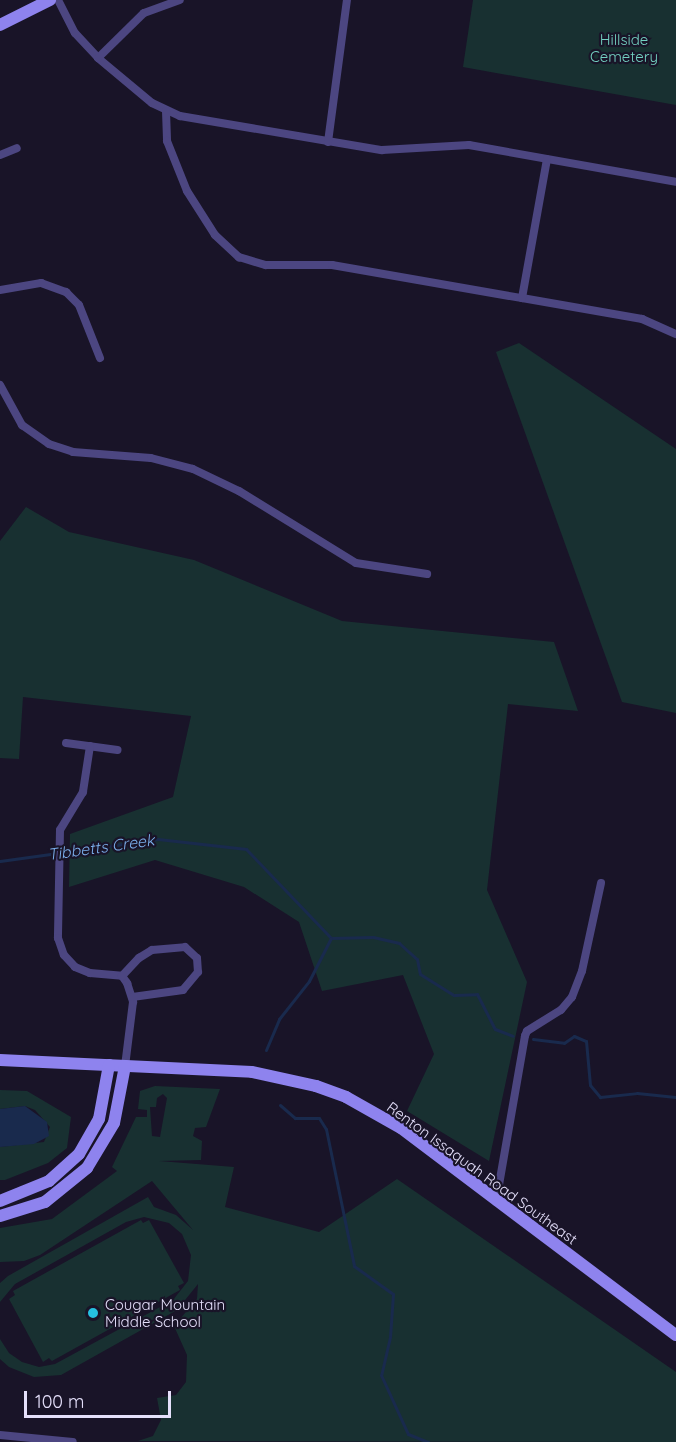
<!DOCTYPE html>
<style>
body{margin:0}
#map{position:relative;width:676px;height:1442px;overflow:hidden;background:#191428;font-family:Quicksand,sans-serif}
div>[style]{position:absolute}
.green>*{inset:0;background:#183031}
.water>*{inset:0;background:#192a4d}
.stream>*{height:3px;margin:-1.5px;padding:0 1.5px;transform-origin:1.5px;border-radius:1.5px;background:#192a4d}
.street>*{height:8px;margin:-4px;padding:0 4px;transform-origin:4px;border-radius:4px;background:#4c4681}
.secondary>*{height:12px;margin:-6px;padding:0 6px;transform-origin:6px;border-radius:6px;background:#8e83ee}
.dots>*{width:16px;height:16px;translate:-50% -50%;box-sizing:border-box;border:3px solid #191428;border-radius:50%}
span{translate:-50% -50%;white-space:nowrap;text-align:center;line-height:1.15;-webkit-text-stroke:4.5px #191428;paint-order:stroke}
.park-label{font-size:15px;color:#74d2c2}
.street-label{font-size:15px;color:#e5e0fb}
.poi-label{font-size:15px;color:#e5e0fb}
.left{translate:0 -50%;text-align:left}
.water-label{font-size:16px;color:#7cb0ed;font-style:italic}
.scale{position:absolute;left:24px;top:1391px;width:147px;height:27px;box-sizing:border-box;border:3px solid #e5e0fb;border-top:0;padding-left:8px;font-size:18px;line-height:21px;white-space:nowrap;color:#e5e0fb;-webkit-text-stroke:4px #191428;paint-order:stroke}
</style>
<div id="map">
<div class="green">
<i style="clip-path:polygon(473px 0,676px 0,676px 105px,463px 67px)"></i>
<i style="clip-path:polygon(519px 343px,676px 449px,676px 713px,622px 702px,496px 352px)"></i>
<i style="clip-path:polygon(26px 507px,69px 532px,194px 560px,342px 621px,554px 642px,578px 711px,508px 704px,487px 890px,527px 982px,489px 1161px,407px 1111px,434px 1054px,403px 975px,322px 991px,299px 922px,244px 887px,155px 860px,69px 887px,70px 834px,173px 797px,191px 716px,23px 697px,19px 759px,0 758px,0 541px)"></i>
<i style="clip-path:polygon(evenodd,155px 1086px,220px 1089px,206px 1127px,195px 1128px,193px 1136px,202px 1141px,201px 1160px,159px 1161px,234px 1167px,225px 1207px,319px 1232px,397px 1179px,676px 1372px,676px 1442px,138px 1441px,153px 1436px,161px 1420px,157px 1398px,176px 1395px,186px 1382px,187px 1355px,174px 1326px,197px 1299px,198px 1284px,177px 1310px,61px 1375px,34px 1377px,9px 1367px,0 1359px,0 1339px,9px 1353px,22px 1362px,39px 1367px,55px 1364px,173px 1300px,188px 1281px,191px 1255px,182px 1234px,169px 1223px,144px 1217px,126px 1222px,15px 1284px,0 1302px,0 1283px,8px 1276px,148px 1197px,154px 1207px,176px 1215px,193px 1230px,152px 1181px,40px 1255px,24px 1261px,0 1262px,0 1228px,52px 1219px,117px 1171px,112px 1167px,136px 1117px,147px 1117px,147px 1110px,138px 1109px,140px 1091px,155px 1086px,163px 1094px,167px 1098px,160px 1137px,152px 1136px,150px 1107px,156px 1107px,157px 1098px,163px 1094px)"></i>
<i style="clip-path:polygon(0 1090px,27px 1091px,71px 1117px,67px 1148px,48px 1163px,5px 1180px,0 1180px,0 1147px,44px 1142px,50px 1127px,35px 1110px,25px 1106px,0 1109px)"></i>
<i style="clip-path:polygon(141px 1220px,143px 1223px,149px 1220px,184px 1283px,178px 1286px,180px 1290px,52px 1361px,49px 1358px,43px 1362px,9px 1299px,15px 1295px,13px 1291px)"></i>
</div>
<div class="water">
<i style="clip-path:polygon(25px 1106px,47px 1122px,49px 1136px,34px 1144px,0 1147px,0 1109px)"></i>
</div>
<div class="stream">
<i style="left:0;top:861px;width:160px;rotate:-7.9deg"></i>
<i style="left:158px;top:839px;width:89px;rotate:6.5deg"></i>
<i style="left:246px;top:849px;width:123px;rotate:46.3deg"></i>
<i style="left:331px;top:938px;width:42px;rotate:-1.4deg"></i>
<i style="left:373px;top:937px;width:27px;rotate:13deg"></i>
<i style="left:399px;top:943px;width:24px;rotate:42deg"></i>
<i style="left:417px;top:959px;width:15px;rotate:79deg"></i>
<i style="left:420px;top:974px;width:40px;rotate:32deg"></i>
<i style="left:454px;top:995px;width:23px;rotate:-2deg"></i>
<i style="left:477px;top:994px;width:39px;rotate:63deg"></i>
<i style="left:495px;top:1029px;width:19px;rotate:21deg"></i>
<i style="left:533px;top:1039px;width:31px;rotate:7deg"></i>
<i style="left:564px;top:1043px;width:12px;rotate:-35deg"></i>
<i style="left:574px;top:1036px;width:13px;rotate:23deg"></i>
<i style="left:586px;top:1041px;width:44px;rotate:84.8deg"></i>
<i style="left:590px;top:1085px;width:16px;rotate:50deg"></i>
<i style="left:600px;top:1097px;width:37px;rotate:-6deg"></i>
<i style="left:637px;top:1093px;width:39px;rotate:6deg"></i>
<i style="left:266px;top:1050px;width:34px;rotate:-67deg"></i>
<i style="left:279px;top:1019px;width:48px;rotate:-51.7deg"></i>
<i style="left:309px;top:981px;width:48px;rotate:-62.9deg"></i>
<i style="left:280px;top:1105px;width:20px;rotate:41deg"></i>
<i style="left:295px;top:1118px;width:24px"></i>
<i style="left:319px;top:1118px;width:13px;rotate:58deg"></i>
<i style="left:326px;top:1129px;width:140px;rotate:78.4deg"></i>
<i style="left:354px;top:1266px;width:48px;rotate:35.7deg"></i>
<i style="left:393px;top:1294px;width:43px;rotate:94deg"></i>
<i style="left:390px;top:1337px;width:39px;rotate:103deg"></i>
<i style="left:381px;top:1375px;width:65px;rotate:65.4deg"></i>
<i style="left:408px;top:1434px;width:22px;rotate:22deg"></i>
</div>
<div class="street">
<i style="left:58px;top:0;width:37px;rotate:63deg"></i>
<i style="left:75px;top:33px;width:34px;rotate:47deg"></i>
<i style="left:98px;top:58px;width:70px;rotate:39.8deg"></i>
<i style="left:152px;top:103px;width:31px;rotate:25deg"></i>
<i style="left:180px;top:116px;width:205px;rotate:9.6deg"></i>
<i style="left:382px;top:150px;width:87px;rotate:-3.3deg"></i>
<i style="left:469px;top:145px;width:210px;rotate:10.1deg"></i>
<i style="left:98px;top:58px;width:64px;rotate:-44.4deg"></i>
<i style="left:144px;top:13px;width:38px;rotate:-20deg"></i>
<i style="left:166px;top:111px;width:30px;rotate:88deg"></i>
<i style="left:167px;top:141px;width:54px;rotate:68.2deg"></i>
<i style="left:187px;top:191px;width:52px;rotate:57.5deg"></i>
<i style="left:215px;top:235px;width:33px;rotate:43deg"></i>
<i style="left:239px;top:257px;width:28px;rotate:17deg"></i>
<i style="left:266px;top:265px;width:66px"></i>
<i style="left:332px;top:265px;width:193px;rotate:9.9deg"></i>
<i style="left:522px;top:298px;width:122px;rotate:9.9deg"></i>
<i style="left:642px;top:319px;width:37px;rotate:24deg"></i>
<i style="left:328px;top:142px;width:143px;rotate:-82.4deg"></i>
<i style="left:0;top:155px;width:18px;rotate:-22deg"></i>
<i style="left:0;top:290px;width:42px;rotate:-9.7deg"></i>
<i style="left:41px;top:283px;width:27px;rotate:20deg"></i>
<i style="left:66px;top:292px;width:18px;rotate:45deg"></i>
<i style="left:79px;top:305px;width:57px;rotate:68.4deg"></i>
<i style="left:522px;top:298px;width:141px;rotate:-79.8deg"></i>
<i style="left:0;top:385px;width:46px;rotate:61.2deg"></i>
<i style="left:22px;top:425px;width:33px;rotate:35deg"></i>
<i style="left:49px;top:444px;width:25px;rotate:18deg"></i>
<i style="left:73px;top:452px;width:78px;rotate:4.4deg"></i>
<i style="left:151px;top:458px;width:43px;rotate:14.7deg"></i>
<i style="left:193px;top:469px;width:51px;rotate:25.6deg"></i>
<i style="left:239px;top:491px;width:137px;rotate:31.6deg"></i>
<i style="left:356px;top:563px;width:72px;rotate:8.8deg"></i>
<i style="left:66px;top:743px;width:52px;rotate:7.7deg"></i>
<i style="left:90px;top:746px;width:47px;rotate:98.7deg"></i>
<i style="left:83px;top:792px;width:44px;rotate:121.2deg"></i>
<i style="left:60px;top:830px;width:108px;rotate:91.1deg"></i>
<i style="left:58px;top:938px;width:18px;rotate:71deg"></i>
<i style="left:64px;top:955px;width:16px;rotate:47deg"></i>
<i style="left:75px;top:967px;width:16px;rotate:22deg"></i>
<i style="left:90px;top:973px;width:32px;rotate:5deg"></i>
<i style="left:122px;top:976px;width:9px;rotate:54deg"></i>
<i style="left:127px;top:983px;width:20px;rotate:72deg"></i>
<i style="left:133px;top:1002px;width:64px;rotate:97.1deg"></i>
<i style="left:122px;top:976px;width:25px;rotate:-47deg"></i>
<i style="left:139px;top:958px;width:15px;rotate:-32deg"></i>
<i style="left:152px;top:950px;width:33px;rotate:-5deg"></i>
<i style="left:185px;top:947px;width:16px;rotate:43deg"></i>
<i style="left:197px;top:958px;width:14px;rotate:86deg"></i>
<i style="left:198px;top:972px;width:23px;rotate:130deg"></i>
<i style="left:183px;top:990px;width:51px;rotate:172.2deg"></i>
<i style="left:496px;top:1202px;width:169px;rotate:-80.1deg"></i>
<i style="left:525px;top:1036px;width:5px;rotate:-68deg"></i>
<i style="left:527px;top:1031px;width:40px;rotate:-32deg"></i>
<i style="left:561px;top:1010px;width:17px;rotate:-50deg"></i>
<i style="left:572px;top:997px;width:28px;rotate:-69deg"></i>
<i style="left:582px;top:971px;width:90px;rotate:-77.8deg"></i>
<i style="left:0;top:1435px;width:73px;rotate:5.5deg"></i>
</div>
<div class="secondary">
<i style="left:0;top:25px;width:56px;rotate:-26.6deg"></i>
<i style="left:0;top:1060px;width:252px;rotate:2.7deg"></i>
<i style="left:252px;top:1072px;width:66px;rotate:12.3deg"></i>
<i style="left:316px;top:1086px;width:32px;rotate:20deg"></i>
<i style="left:346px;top:1097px;width:63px;rotate:29.4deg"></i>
<i style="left:401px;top:1128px;width:344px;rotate:37deg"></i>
<i style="left:0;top:1201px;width:53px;rotate:-22.2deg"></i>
<i style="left:49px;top:1181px;width:40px;rotate:-42deg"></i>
<i style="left:79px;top:1154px;width:40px;rotate:-60.3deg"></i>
<i style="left:99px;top:1119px;width:55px;rotate:-79.5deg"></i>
<i style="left:0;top:1216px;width:47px;rotate:-17.3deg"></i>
<i style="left:45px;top:1202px;width:54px;rotate:-39deg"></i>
<i style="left:87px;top:1168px;width:52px;rotate:-59deg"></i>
<i style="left:114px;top:1123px;width:58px;rotate:-79.1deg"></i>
</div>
<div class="dots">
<i style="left:93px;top:1313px;background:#26c0e1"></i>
</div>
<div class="park-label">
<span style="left:624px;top:48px">Hillside<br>Cemetery</span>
</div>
<div class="street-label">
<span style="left:482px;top:1173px;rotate:36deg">Renton Issaquah Road Southeast</span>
</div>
<div class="poi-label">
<span class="left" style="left:105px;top:1313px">Cougar Mountain<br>Middle School</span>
</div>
<div class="water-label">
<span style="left:101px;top:847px;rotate:-8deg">Tibbetts Creek</span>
</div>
<div class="scale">100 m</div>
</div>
